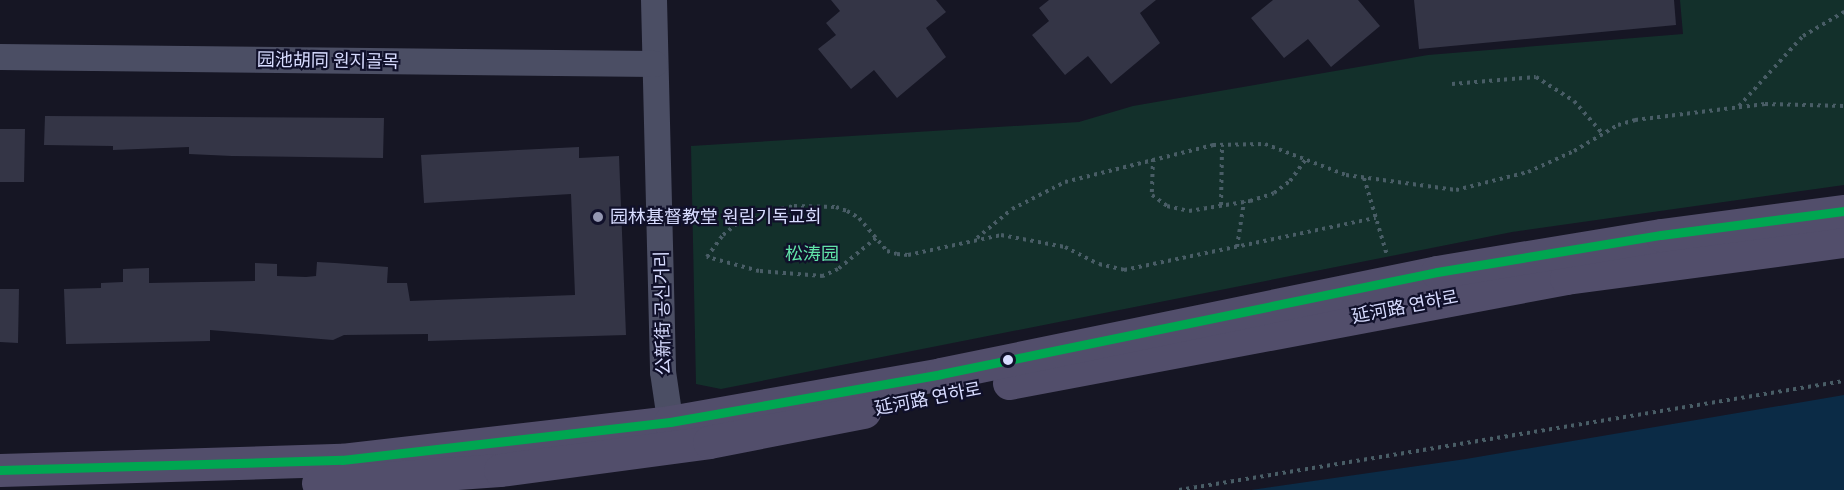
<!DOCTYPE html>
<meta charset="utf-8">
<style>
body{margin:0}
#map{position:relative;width:1844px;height:490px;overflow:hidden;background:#161624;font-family:Karla,"Noto Sans SC","Noto Sans KR",sans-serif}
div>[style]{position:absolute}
.green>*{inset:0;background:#13302b}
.water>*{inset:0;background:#0b2b46}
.building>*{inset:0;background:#343546}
.path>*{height:4px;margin-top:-2px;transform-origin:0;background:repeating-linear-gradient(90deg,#495d66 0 3px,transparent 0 7.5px)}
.minor>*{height:26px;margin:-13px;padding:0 13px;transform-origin:13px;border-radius:13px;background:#4b4e64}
.major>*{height:33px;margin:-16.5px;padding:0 16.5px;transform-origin:16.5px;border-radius:16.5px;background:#524e6b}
.bus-1>*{height:9px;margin:-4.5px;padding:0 4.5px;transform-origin:4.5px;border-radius:4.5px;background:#00a651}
.dots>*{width:16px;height:16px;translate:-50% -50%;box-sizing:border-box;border:3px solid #10102a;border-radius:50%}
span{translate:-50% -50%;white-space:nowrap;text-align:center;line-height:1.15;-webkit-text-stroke:4.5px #10102a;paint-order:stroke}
.street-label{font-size:18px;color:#d8dcff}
.poi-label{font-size:18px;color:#d8dcff}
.left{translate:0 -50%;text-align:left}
.park-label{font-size:18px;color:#61e3a9}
</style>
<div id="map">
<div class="green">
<i style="clip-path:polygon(1680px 0,1844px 0,1844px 185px,1512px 232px,721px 389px,696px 384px,691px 146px,1079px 122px,1133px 106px,1428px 55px,1683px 34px)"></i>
</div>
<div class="water">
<i style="clip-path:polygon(1844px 395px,1844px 490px,1251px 490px,1466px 459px)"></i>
</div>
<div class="building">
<i style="clip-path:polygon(831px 0,936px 0,946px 12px,926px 28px,946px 57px,897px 98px,874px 70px,851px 89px,818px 49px,836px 35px,826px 23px,840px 11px)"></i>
<i style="clip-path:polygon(1049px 0,1156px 0,1140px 13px,1160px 43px,1111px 84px,1088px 56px,1065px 75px,1032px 35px,1049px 21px,1039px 8px)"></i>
<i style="clip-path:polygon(1273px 0,1358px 0,1380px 26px,1331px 67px,1308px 39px,1284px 58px,1251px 18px)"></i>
<i style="clip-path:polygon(1414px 0,1674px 0,1676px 25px,1419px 49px)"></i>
<i style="clip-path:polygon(45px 116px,384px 118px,383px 158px,232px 156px,189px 154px,189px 147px,113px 150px,113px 146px,44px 145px)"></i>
<i style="clip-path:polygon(0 129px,25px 129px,24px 182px,0 182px)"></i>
<i style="clip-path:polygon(579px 147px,579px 158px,619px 156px,626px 335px,428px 341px,428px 334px,344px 335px,333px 340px,210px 330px,210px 341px,66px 344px,64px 289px,101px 288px,101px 283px,123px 282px,123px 269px,149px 268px,149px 283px,255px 281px,255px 263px,277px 264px,277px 276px,306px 277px,316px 276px,317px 262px,335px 263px,388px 267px,387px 283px,407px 283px,410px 301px,575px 295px,571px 194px,424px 203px,421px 155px)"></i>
<i style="clip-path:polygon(0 289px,19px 289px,18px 343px,0 342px)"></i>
</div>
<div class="path">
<i style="left:1452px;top:84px;width:84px;rotate:-4.8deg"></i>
<i style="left:1536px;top:77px;width:45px;rotate:32.3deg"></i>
<i style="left:1574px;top:101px;width:43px;rotate:48.8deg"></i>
<i style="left:1739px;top:106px;width:95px;rotate:-47.6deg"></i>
<i style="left:1803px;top:36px;width:48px;rotate:-30.3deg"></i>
<i style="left:1153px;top:159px;width:36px;rotate:92deg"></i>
<i style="left:1152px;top:195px;width:19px;rotate:36deg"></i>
<i style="left:1167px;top:206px;width:23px;rotate:13deg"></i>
<i style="left:1189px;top:211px;width:62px;rotate:-9.3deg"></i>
<i style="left:1250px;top:201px;width:25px;rotate:-18deg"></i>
<i style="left:1274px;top:193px;width:20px;rotate:-37deg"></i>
<i style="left:1290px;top:181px;width:26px;rotate:-54deg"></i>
<i style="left:1364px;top:178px;width:80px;rotate:73.4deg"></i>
<i style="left:1221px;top:205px;width:60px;rotate:-89deg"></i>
<i style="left:876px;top:238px;width:49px;rotate:140.8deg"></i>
<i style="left:838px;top:269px;width:17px;rotate:155deg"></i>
<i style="left:823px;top:276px;width:64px;rotate:-175.5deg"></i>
<i style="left:759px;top:271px;width:54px;rotate:-164.9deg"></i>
<i style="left:707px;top:257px;width:27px;rotate:-54deg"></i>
<i style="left:723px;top:235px;width:28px;rotate:-39deg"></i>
<i style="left:745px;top:217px;width:50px;rotate:-12.7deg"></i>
<i style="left:794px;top:206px;width:42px;rotate:1.4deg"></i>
<i style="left:836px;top:207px;width:12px;rotate:20deg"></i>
<i style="left:847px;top:211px;width:14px;rotate:30deg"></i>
<i style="left:859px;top:218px;width:43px;rotate:49.7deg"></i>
<i style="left:887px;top:251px;width:10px;rotate:17deg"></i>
<i style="left:897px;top:254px;width:11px;rotate:5deg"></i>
<i style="left:908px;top:255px;width:95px;rotate:-12.1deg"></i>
<i style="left:1001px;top:235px;width:65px;rotate:10.6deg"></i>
<i style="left:1065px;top:247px;width:38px;rotate:27deg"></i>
<i style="left:1099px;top:264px;width:26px;rotate:13deg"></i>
<i style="left:1124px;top:270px;width:257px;rotate:-11.7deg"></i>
<i style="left:977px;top:238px;width:45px;rotate:-39.6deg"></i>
<i style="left:1012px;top:209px;width:59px;rotate:-27deg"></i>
<i style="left:1065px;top:182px;width:153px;rotate:-14deg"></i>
<i style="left:1213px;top:145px;width:52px;rotate:-1.1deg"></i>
<i style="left:1265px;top:144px;width:87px;rotate:20.9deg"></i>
<i style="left:1346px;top:175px;width:111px;rotate:7.8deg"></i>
<i style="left:1456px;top:190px;width:74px;rotate:-14deg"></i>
<i style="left:1528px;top:172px;width:51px;rotate:-24.5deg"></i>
<i style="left:1574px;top:151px;width:51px;rotate:-30.6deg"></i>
<i style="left:1618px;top:125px;width:18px;rotate:-16deg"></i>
<i style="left:1635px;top:120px;width:131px;rotate:-7deg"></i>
<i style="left:1765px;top:104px;width:79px;rotate:1.5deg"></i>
<i style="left:1237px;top:247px;width:46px;rotate:-81.2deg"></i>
<i style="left:1179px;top:490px;width:674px;rotate:-9.31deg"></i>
</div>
<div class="minor">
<i style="left:654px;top:0;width:372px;rotate:88.6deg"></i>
<i style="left:663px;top:372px;width:69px;rotate:81.6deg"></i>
<i style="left:0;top:57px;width:655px;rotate:0.61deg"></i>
</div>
<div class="major">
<i style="left:1009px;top:383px;width:567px;rotate:-10.68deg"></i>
<i style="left:1566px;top:278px;width:280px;rotate:-7.6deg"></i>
<i style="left:0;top:470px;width:342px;rotate:-1.7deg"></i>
<i style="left:342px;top:460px;width:330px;rotate:-6.6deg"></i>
<i style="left:670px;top:422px;width:275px;rotate:-10deg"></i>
<i style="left:941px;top:374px;width:506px;rotate:-11.62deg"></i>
<i style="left:1437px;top:272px;width:227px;rotate:-9.4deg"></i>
<i style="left:1661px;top:235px;width:185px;rotate:-7.5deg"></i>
<i style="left:318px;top:483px;width:182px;rotate:-4.1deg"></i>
<i style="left:500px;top:470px;width:211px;rotate:-7.6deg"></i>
<i style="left:709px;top:442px;width:158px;rotate:-11deg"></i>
</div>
<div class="bus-1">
<i style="left:0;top:470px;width:342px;rotate:-1.7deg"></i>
<i style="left:342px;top:460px;width:330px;rotate:-6.6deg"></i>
<i style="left:670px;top:422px;width:275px;rotate:-10deg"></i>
<i style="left:941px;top:374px;width:506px;rotate:-11.62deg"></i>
<i style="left:1437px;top:272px;width:227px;rotate:-9.4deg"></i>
<i style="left:1661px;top:235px;width:185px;rotate:-7.5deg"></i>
</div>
<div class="dots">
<i style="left:598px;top:217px;background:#9497b2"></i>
<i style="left:1008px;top:360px;background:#d8dcff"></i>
</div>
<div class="street-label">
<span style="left:328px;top:61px;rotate:1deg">园池胡同 원지골목</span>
<span style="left:1405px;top:307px;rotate:-11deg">延河路 연하로</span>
<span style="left:663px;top:313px;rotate:-91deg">公新街 공신거리</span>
<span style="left:928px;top:399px;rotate:-11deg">延河路 연하로</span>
</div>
<div class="poi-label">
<span class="left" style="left:610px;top:217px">园林基督教堂 원림기독교회</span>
</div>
<div class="park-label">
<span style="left:812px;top:254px">松涛园</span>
</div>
</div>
